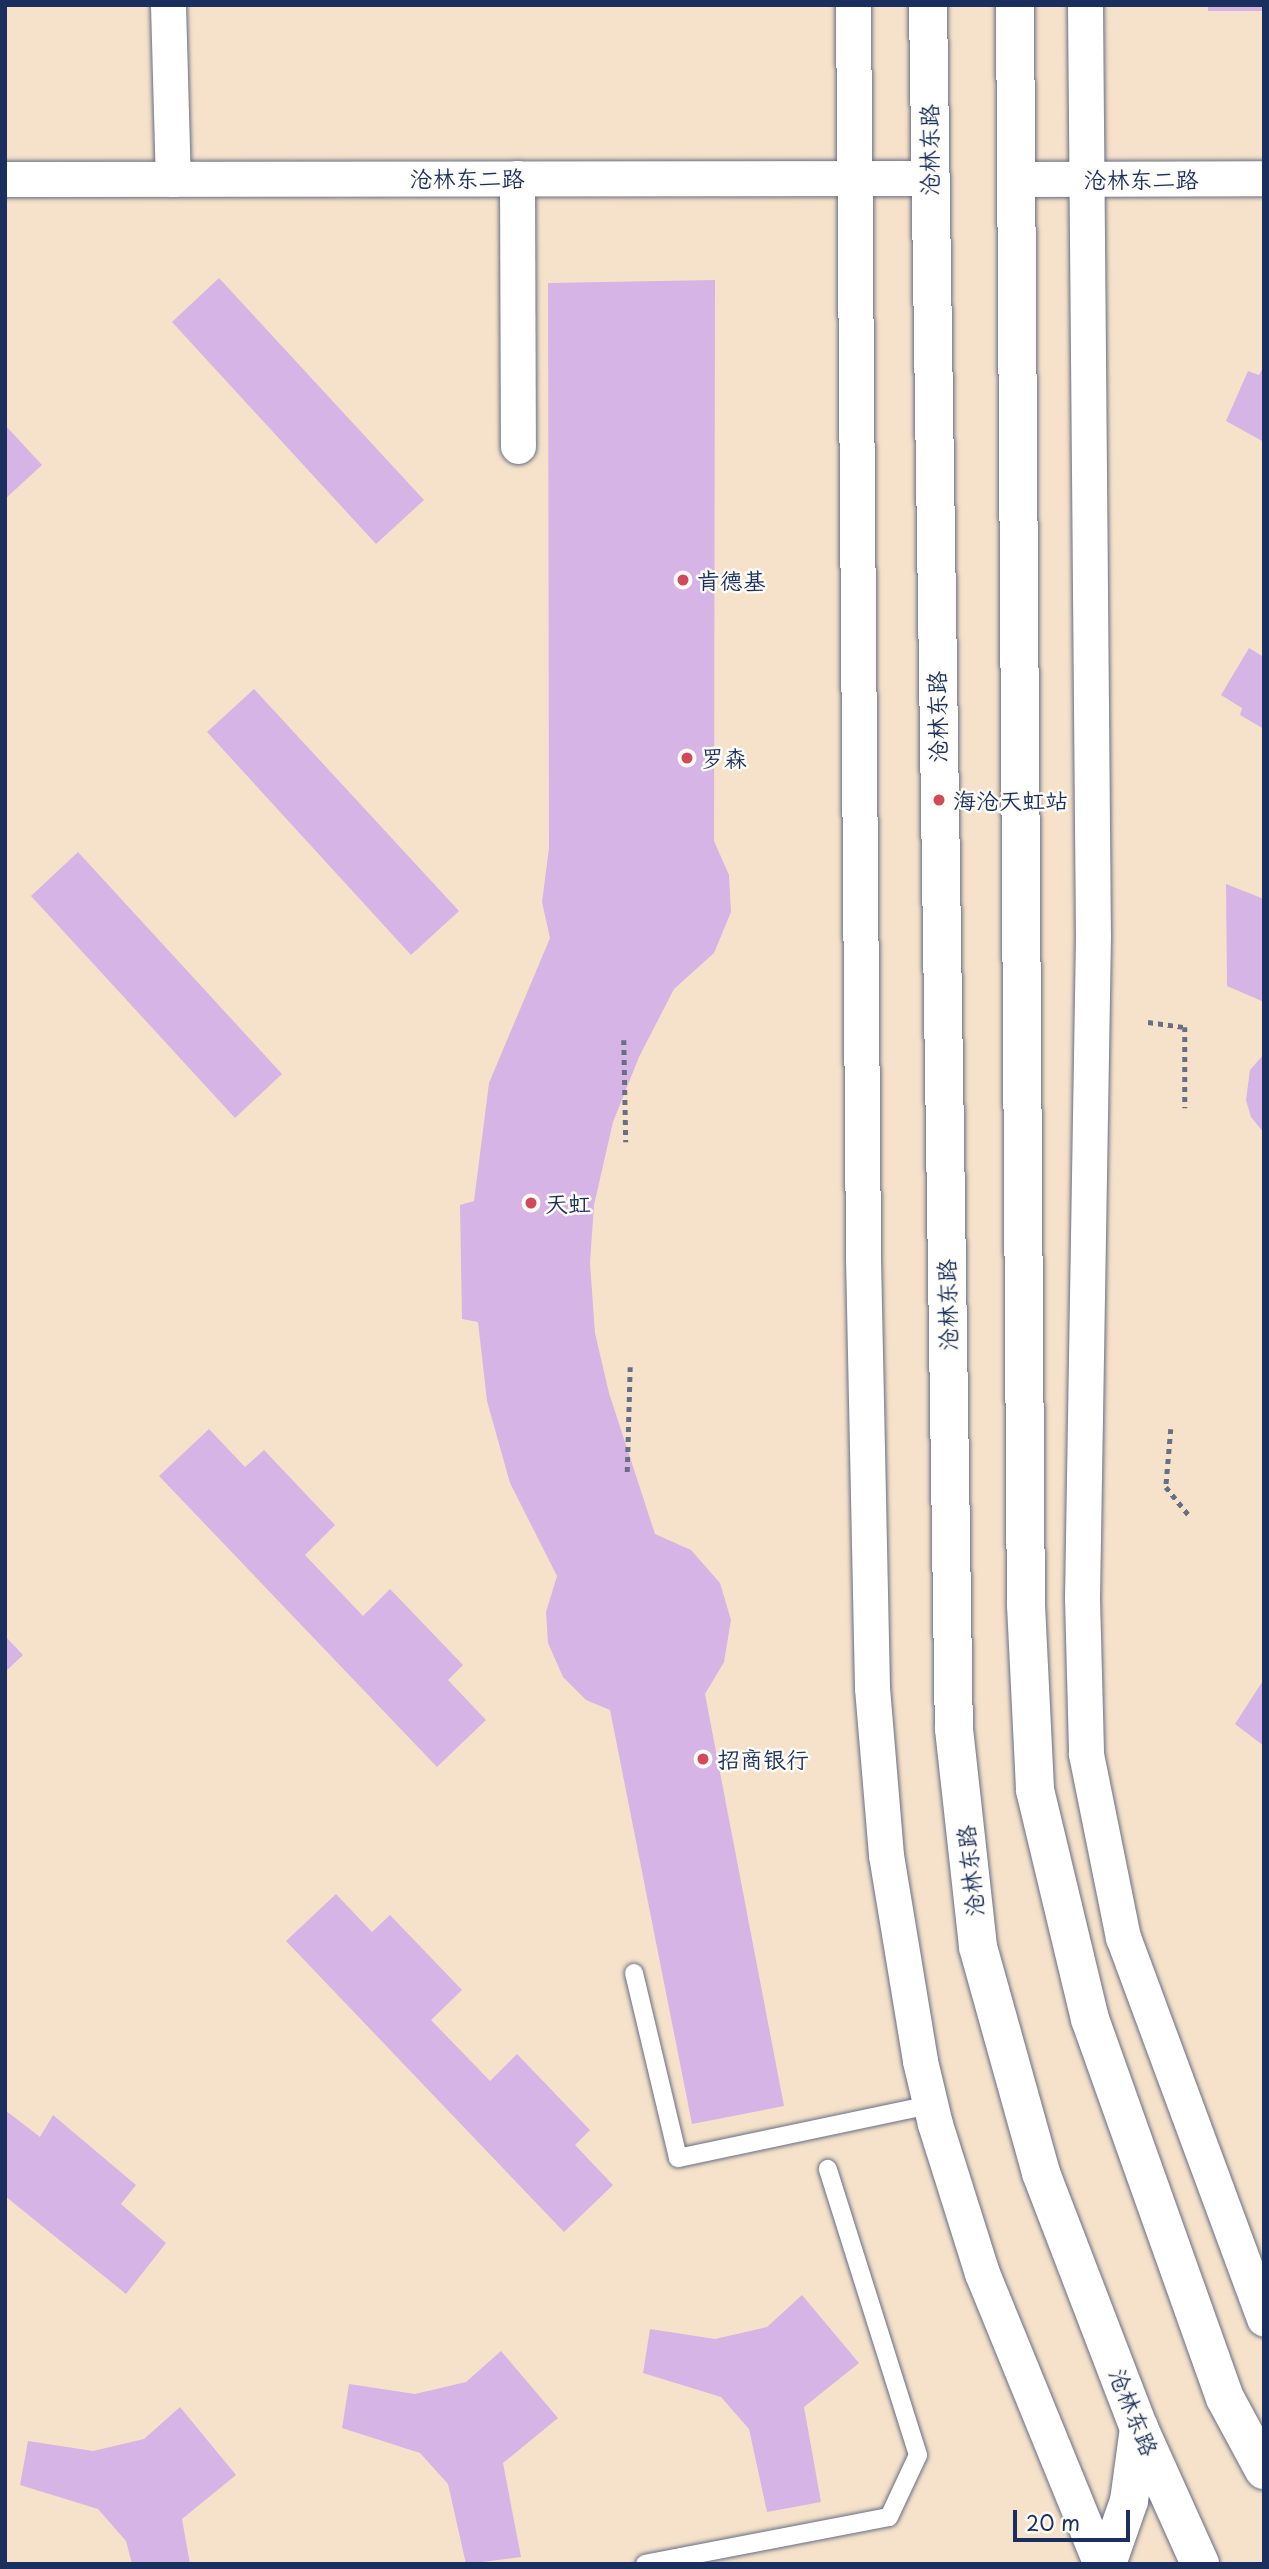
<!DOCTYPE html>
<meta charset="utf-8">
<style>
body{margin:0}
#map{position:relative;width:1269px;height:2569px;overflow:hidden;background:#f6e2ca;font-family:"Playpen Sans","LXGW WenKai TC",sans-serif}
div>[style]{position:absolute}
.building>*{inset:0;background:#d7b4e6}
.path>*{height:4.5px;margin-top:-2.25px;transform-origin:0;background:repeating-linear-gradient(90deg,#686e84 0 5px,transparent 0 10px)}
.roads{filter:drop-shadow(0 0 2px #686e84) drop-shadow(0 0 2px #686e84)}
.service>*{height:18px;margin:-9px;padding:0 9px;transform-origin:9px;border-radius:9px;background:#fff}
.minor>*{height:35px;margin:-17.5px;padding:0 17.5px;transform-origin:17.5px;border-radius:17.5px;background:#fff}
.tertiary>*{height:38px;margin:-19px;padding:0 19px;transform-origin:19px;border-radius:19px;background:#fff}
.dots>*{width:19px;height:19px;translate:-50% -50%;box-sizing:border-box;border:4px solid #fdfcf7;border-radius:50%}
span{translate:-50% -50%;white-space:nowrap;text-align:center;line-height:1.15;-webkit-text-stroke:5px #fdfcf7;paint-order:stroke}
.street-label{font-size:23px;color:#1b2f5e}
.poi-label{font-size:23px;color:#1b2f5e}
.left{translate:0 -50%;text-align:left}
.frame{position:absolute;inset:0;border:7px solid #1b2f5e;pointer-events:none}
.scale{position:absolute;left:1013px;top:2510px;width:117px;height:32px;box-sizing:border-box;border:4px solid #1b2f5e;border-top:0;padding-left:9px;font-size:21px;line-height:24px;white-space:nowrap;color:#1b2f5e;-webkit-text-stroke:5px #fdfcf7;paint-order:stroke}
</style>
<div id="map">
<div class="building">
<i style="clip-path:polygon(1208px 5px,1264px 5px,1264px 11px,1208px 11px)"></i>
<i style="clip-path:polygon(219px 278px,424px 500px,376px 544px,172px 322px)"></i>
<i style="clip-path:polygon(715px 280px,714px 841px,729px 875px,731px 912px,714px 953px,674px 989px,639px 1057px,613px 1122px,594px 1205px,590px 1263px,595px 1333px,609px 1393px,655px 1534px,691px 1550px,720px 1583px,731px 1620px,724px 1662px,705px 1694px,784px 2106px,692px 2124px,610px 1710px,586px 1700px,563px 1677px,548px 1643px,546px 1612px,557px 1576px,510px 1483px,487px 1401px,478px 1322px,462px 1319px,460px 1205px,474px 1201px,489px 1083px,550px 938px,542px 902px,549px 848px,548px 283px)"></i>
<i style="clip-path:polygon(1264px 366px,1264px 442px,1226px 421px,1248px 371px,1259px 375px)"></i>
<i style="clip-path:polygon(5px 425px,42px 465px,5px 499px)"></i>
<i style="clip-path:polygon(1249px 648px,1264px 657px,1264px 729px,1240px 715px,1242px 708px,1221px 695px)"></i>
<i style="clip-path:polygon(254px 689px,459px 911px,411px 955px,207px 732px)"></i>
<i style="clip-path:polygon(78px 852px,282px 1074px,235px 1118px,31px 896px)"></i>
<i style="clip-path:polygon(1226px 884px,1264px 899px,1264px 1002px,1227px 986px)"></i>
<i style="clip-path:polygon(1264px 1054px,1264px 1133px,1251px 1117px,1246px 1100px,1250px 1070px)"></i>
<i style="clip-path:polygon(209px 1429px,245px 1467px,264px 1450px,335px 1525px,305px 1555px,363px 1616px,390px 1589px,463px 1665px,448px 1680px,486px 1720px,437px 1767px,159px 1476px)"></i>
<i style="clip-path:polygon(5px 1636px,23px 1655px,5px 1672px)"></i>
<i style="clip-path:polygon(1264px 1679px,1264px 1746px,1235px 1724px)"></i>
<i style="clip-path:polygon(336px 1894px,372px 1932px,390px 1915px,462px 1990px,431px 2020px,490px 2081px,517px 2054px,590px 2130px,575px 2145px,613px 2185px,564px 2232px,286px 1941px)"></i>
<i style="clip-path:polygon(5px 2110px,40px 2137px,53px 2115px,136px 2185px,121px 2204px,166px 2243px,126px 2294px,5px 2196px)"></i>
<i style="clip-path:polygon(802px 2295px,859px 2363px,804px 2407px,821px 2502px,767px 2512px,749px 2429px,721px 2397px,643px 2373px,650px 2329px,715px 2339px,767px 2327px)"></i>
<i style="clip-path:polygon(501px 2351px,558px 2418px,503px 2463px,521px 2557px,466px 2564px,448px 2484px,420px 2453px,342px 2428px,349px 2384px,415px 2394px,466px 2382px)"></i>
<i style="clip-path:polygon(180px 2407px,236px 2475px,182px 2519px,190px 2564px,132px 2564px,126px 2541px,98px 2509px,20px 2485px,28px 2441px,93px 2451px,144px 2439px)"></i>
</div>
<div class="path">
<i style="left:1148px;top:1022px;width:37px;rotate:8deg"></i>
<i style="left:1185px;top:1027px;width:81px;rotate:90deg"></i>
<i style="left:624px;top:1040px;width:102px;rotate:88.9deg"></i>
<i style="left:1171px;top:1429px;width:58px;rotate:94.9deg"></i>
<i style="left:1166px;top:1487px;width:38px;rotate:51deg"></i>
<i style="left:627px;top:1472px;width:105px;rotate:-88.4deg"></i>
</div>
<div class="roads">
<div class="service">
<i style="left:634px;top:1973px;width:190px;rotate:76.6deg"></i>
<i style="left:678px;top:2158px;width:258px;rotate:-11.9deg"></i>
<i style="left:645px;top:2564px;width:248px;rotate:-10.9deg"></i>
<i style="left:889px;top:2517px;width:68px;rotate:-64.9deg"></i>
<i style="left:918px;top:2455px;width:300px;rotate:-107.5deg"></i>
</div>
<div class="minor">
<i style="left:168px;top:5px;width:174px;rotate:88.4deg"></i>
<i style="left:853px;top:5px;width:1253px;rotate:89.54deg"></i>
<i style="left:863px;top:1258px;width:430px;rotate:88.8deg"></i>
<i style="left:872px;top:1688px;width:168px;rotate:85.2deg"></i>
<i style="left:886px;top:1855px;width:209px;rotate:80.6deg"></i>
<i style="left:920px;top:2061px;width:65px;rotate:76.6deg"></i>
<i style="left:935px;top:2124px;width:156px;rotate:72.5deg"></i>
<i style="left:982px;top:2273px;width:314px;rotate:67.8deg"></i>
<i style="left:1085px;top:5px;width:930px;rotate:89.51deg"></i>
<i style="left:1093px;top:935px;width:663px;rotate:90.95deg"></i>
<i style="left:1082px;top:1598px;width:156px;rotate:88.5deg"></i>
<i style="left:1086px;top:1754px;width:187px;rotate:78.6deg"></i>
<i style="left:1123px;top:1937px;width:407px;rotate:69.7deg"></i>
<i style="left:517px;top:178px;width:268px;rotate:89.8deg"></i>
<i style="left:5px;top:179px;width:923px;rotate:-0.06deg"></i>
<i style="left:1018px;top:179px;width:246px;rotate:-0.2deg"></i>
</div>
<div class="tertiary">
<i style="left:928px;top:5px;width:1724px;rotate:89.14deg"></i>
<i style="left:954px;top:1729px;width:219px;rotate:83.7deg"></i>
<i style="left:978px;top:1947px;width:235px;rotate:74.4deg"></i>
<i style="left:1041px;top:2173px;width:273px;rotate:69deg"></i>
<i style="left:1139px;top:2428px;width:149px;rotate:65.8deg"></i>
<i style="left:1015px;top:5px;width:1600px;rotate:89.61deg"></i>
<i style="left:1026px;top:1605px;width:185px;rotate:87.2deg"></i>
<i style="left:1035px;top:1790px;width:236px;rotate:76.5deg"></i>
<i style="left:1090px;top:2019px;width:402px;rotate:70.4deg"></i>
<i style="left:1225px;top:2398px;width:82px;rotate:61.6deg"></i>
<i style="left:1107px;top:2564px;width:67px;rotate:-70.8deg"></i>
<i style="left:1129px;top:2501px;width:74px;rotate:-82.2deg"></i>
</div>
</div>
<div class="dots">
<i style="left:683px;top:580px;background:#d1495b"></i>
<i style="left:687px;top:758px;background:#d1495b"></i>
<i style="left:939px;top:800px;background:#d1495b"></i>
<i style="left:531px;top:1203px;background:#d1495b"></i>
<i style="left:703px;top:1759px;background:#d1495b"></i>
</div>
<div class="street-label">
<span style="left:929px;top:150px;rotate:-90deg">沧林东路</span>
<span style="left:467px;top:178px">沧林东二路</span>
<span style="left:1141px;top:179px">沧林东二路</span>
<span style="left:937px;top:717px;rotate:-91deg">沧林东路</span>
<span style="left:947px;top:1305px;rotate:-91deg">沧林东路</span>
<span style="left:970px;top:1871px;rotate:-96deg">沧林东路</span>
<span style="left:1134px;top:2412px;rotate:68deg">沧林东路</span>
</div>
<div class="poi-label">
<span class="left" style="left:697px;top:580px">肯德基</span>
<span class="left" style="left:701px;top:758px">罗森</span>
<span class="left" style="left:953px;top:800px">海沧天虹站</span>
<span class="left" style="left:545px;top:1203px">天虹</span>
<span class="left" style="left:717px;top:1759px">招商银行</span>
</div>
<div class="frame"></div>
<div class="scale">20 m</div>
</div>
